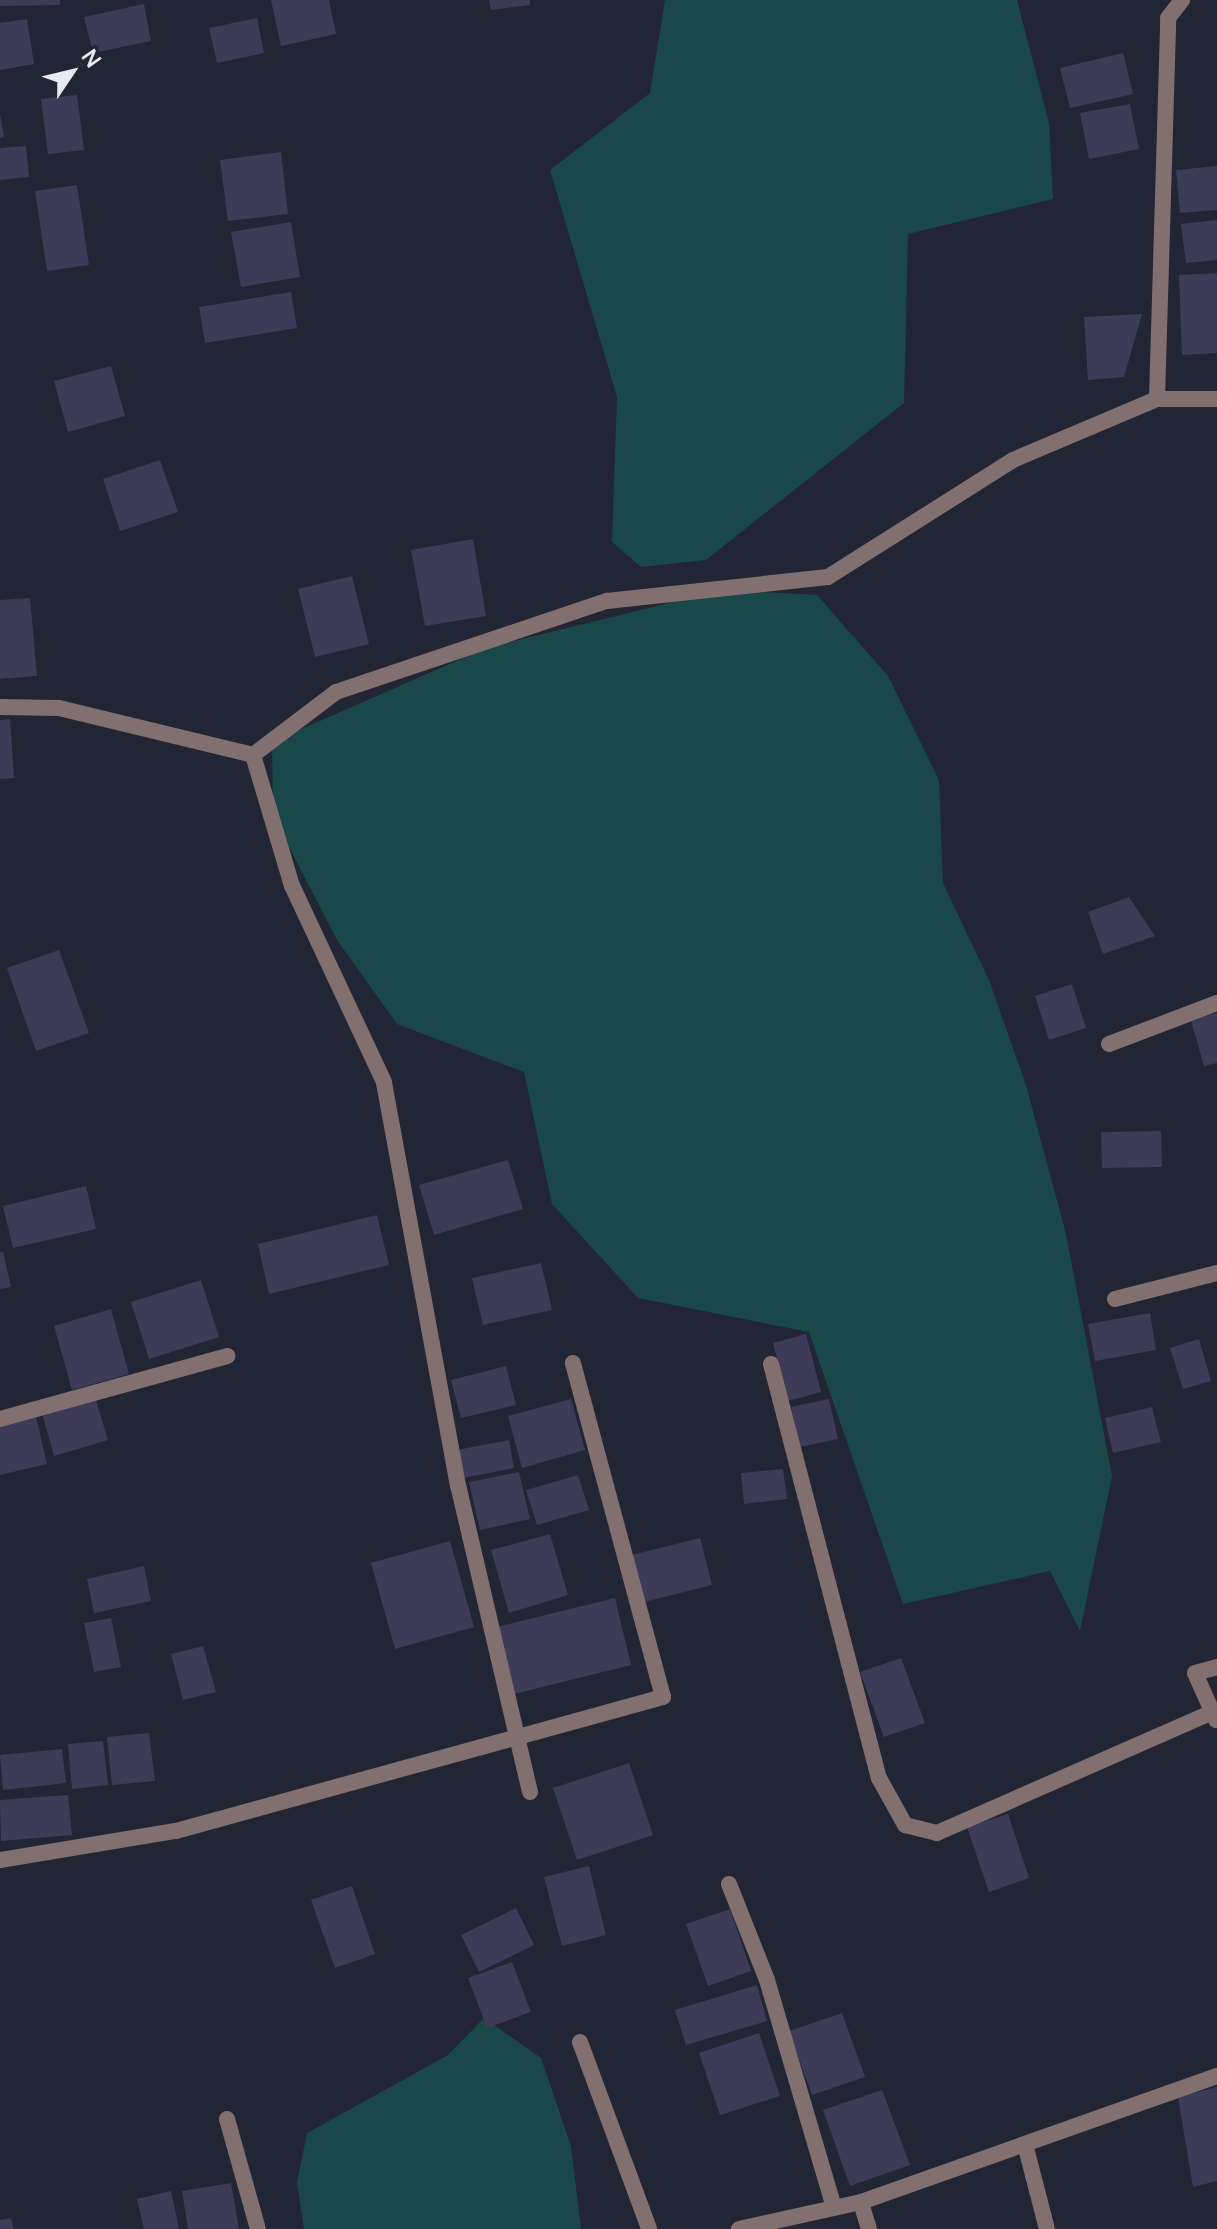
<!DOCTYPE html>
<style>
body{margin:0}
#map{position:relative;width:1217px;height:2229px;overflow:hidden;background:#222533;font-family:Manrope,sans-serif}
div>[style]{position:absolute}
.water>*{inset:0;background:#1a474a}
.building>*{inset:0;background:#3e3b58}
.street>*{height:16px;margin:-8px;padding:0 8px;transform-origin:8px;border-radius:8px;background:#81706f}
span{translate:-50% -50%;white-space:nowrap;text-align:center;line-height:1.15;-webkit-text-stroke:7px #222533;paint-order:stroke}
.north{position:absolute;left:32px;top:32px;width:80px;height:80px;-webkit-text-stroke:6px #222533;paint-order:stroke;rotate:55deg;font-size:22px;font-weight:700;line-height:32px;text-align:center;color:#e7eaf4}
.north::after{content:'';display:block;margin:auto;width:28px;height:36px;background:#e7eaf4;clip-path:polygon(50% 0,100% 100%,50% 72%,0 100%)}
</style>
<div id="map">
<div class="water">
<i style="clip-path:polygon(665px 0,1017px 0,1049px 123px,1053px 199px,908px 234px,904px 403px,706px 560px,641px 567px,612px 542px,617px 397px,550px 170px,650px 93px)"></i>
<i style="clip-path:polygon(722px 590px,817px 595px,888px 676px,939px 780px,943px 883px,989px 980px,1026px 1085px,1066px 1234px,1112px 1476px,1080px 1631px,1050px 1571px,903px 1604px,809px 1332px,638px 1298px,552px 1204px,524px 1072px,397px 1024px,337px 940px,273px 816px,272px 742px,486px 648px)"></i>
<i style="clip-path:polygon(484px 2018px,541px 2058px,571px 2146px,581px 2229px,304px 2229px,297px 2182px,307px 2133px,448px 2055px)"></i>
</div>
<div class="building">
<i style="clip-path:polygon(0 0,60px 0,60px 5px,0 6px)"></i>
<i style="clip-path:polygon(271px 0,329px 0,336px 34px,281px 46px)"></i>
<i style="clip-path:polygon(489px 0,530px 0,530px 5px,491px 10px)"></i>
<i style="clip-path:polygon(144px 4px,151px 41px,93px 53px,84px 17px)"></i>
<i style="clip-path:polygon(257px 18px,264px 53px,217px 63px,209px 28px)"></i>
<i style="clip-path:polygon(27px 19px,34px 64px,0 70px,0 23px)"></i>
<i style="clip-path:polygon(1123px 53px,1133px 94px,1070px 108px,1060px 68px)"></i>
<i style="clip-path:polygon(77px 95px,84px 150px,48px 154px,41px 99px)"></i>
<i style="clip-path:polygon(1130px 104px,1139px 149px,1089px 159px,1080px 113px)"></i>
<i style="clip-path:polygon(0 114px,4px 137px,0 138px)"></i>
<i style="clip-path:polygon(26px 146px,29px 177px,0 180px,0 148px)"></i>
<i style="clip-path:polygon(281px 152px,288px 214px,228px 221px,220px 160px)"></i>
<i style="clip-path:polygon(1217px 166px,1217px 210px,1180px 213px,1176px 170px)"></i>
<i style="clip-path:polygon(77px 185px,89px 265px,47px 271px,35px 191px)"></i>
<i style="clip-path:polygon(1217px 220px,1217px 260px,1186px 263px,1181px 224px)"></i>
<i style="clip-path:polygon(291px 222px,300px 277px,241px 287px,231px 232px)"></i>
<i style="clip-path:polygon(1217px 273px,1217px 353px,1182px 355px,1179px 275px)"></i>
<i style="clip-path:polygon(291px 292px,297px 328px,205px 343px,199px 307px)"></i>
<i style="clip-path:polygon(1142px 314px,1124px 377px,1088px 380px,1084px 317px)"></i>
<i style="clip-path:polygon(111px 366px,125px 416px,68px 432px,54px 381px)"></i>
<i style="clip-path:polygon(160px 460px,178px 512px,120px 531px,103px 479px)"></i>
<i style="clip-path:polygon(473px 539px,486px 616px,425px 626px,411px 550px)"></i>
<i style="clip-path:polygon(352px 576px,369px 644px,315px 657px,298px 589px)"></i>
<i style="clip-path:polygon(30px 598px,37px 676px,0 679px,0 600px)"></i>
<i style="clip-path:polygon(10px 719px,14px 778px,0 779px,0 720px)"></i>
<i style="clip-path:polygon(1129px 897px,1155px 936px,1103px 954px,1088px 912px)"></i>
<i style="clip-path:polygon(59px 950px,89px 1033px,36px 1051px,7px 968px)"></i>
<i style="clip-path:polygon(1072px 984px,1086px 1028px,1049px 1040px,1035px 996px)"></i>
<i style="clip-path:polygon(1217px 1013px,1217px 1063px,1204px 1066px,1191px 1020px)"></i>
<i style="clip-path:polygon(1161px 1131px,1162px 1167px,1102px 1168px,1101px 1132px)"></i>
<i style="clip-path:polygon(508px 1160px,523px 1209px,434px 1235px,419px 1185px)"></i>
<i style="clip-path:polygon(86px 1186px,96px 1229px,13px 1248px,3px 1206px)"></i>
<i style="clip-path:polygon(377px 1215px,389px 1265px,269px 1294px,258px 1244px)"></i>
<i style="clip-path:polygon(3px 1251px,11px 1287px,0 1289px,0 1252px)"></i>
<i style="clip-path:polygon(541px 1263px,552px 1310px,483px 1325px,472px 1278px)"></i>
<i style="clip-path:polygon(201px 1280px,219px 1337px,149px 1359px,131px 1302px)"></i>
<i style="clip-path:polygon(111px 1309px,129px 1374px,72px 1390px,54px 1326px)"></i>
<i style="clip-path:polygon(1150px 1313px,1156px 1350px,1095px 1361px,1088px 1324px)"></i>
<i style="clip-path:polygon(806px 1334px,821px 1392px,788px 1401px,773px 1343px)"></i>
<i style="clip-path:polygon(1199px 1339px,1211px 1381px,1183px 1389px,1170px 1348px)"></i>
<i style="clip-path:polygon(506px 1366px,516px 1405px,461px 1418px,451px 1380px)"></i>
<i style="clip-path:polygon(95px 1397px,108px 1440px,54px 1456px,42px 1413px)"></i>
<i style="clip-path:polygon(571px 1399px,585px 1450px,522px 1468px,508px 1416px)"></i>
<i style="clip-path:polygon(829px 1399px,838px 1439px,800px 1447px,791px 1407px)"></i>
<i style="clip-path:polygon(1152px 1407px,1161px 1442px,1113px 1453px,1105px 1418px)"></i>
<i style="clip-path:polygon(35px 1413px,47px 1464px,0 1475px,0 1421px)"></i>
<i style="clip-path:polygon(509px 1440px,514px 1468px,463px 1478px,457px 1450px)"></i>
<i style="clip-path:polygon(783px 1469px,787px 1499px,744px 1504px,741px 1473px)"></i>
<i style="clip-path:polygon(519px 1472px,530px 1519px,480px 1530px,469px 1482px)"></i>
<i style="clip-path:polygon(578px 1475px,589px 1510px,537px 1525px,526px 1490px)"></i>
<i style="clip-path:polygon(550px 1534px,568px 1595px,509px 1613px,491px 1550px)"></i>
<i style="clip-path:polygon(700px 1538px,712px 1585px,640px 1603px,628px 1556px)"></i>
<i style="clip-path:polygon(450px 1541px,474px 1627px,395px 1649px,371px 1563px)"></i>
<i style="clip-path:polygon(144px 1566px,151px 1601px,94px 1613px,87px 1579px)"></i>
<i style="clip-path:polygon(615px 1598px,631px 1665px,514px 1694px,497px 1627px)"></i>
<i style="clip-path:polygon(111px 1618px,121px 1667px,94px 1672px,84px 1623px)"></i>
<i style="clip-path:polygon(203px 1646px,216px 1692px,183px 1700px,171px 1654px)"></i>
<i style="clip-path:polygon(901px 1658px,925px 1723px,884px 1737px,860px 1672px)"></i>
<i style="clip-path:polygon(149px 1733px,155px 1781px,112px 1785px,107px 1737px)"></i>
<i style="clip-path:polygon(103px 1741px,108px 1785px,72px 1789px,68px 1744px)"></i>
<i style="clip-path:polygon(62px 1749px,66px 1783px,3px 1790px,0 1755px)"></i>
<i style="clip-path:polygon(629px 1763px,653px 1835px,577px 1860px,553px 1788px)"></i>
<i style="clip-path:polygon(68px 1795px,72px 1835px,1px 1841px,0 1800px)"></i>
<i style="clip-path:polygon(1008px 1814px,1029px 1878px,989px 1892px,967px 1827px)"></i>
<i style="clip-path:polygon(589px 1866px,606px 1935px,562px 1946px,544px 1877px)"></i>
<i style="clip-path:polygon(352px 1886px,375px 1954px,335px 1968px,311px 1900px)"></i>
<i style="clip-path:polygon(516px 1908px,534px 1945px,479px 1972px,461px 1935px)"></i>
<i style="clip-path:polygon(730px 1909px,751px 1971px,708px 1986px,686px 1924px)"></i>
<i style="clip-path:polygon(512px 1962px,531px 2012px,487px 2028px,468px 1978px)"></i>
<i style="clip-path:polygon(757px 1985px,767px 2021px,686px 2045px,675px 2010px)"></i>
<i style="clip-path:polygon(842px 2013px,865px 2077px,812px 2095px,789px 2031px)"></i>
<i style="clip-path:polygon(759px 2033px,780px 2096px,720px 2115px,699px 2053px)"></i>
<i style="clip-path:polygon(1217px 2087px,1217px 2181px,1193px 2187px,1178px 2097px)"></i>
<i style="clip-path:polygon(882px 2090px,910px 2165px,850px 2186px,823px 2110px)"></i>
<i style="clip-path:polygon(231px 2183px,239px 2229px,188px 2229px,182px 2191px)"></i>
<i style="clip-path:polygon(171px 2191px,179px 2229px,144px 2229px,137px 2199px)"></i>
<i style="clip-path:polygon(11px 2218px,14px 2229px,0 2229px,0 2220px)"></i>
</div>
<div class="street">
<i style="left:1157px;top:399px;width:60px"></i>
<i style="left:0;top:707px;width:59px;rotate:1deg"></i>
<i style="left:59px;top:708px;width:200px;rotate:13.6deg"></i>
<i style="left:1109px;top:1044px;width:116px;rotate:-20.8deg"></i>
<i style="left:1115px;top:1299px;width:105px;rotate:-14.3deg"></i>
<i style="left:771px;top:1364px;width:428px;rotate:75.4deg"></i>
<i style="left:879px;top:1778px;width:54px;rotate:61deg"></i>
<i style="left:905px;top:1825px;width:33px;rotate:14deg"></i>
<i style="left:937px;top:1833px;width:301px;rotate:-23.7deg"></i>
<i style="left:0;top:1419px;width:236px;rotate:-15.5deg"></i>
<i style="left:1216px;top:1720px;width:51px;rotate:-114.1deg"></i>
<i style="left:1195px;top:1673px;width:23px;rotate:-15deg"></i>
<i style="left:530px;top:1792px;width:314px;rotate:-103.2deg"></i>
<i style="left:458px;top:1486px;width:411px;rotate:-100.4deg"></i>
<i style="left:384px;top:1082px;width:217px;rotate:-115.1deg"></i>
<i style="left:292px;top:886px;width:137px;rotate:-106.6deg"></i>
<i style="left:253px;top:755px;width:104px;rotate:-37.2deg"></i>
<i style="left:336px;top:692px;width:286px;rotate:-18.6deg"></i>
<i style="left:607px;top:601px;width:222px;rotate:-6.2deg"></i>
<i style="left:828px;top:577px;width:219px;rotate:-32.3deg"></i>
<i style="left:1013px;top:460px;width:156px;rotate:-23deg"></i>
<i style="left:1157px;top:399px;width:381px;rotate:-88.3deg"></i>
<i style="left:1168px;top:18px;width:23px;rotate:-52deg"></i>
<i style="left:0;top:1860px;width:178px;rotate:-9.4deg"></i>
<i style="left:176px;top:1831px;width:505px;rotate:-15.38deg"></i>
<i style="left:663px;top:1697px;width:346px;rotate:-105.1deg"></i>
<i style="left:729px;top:1884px;width:103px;rotate:68.4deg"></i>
<i style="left:767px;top:1980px;width:237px;rotate:73.6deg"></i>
<i style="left:580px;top:2042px;width:199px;rotate:69.7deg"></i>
<i style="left:227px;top:2119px;width:114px;rotate:74.3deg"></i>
<i style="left:1026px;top:2148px;width:84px;rotate:75.5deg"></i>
<i style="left:739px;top:2229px;width:125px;rotate:-12.5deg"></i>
<i style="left:869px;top:2229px;width:28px;rotate:-107deg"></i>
<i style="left:861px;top:2202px;width:378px;rotate:-19.5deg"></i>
</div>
<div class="north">N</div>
</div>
